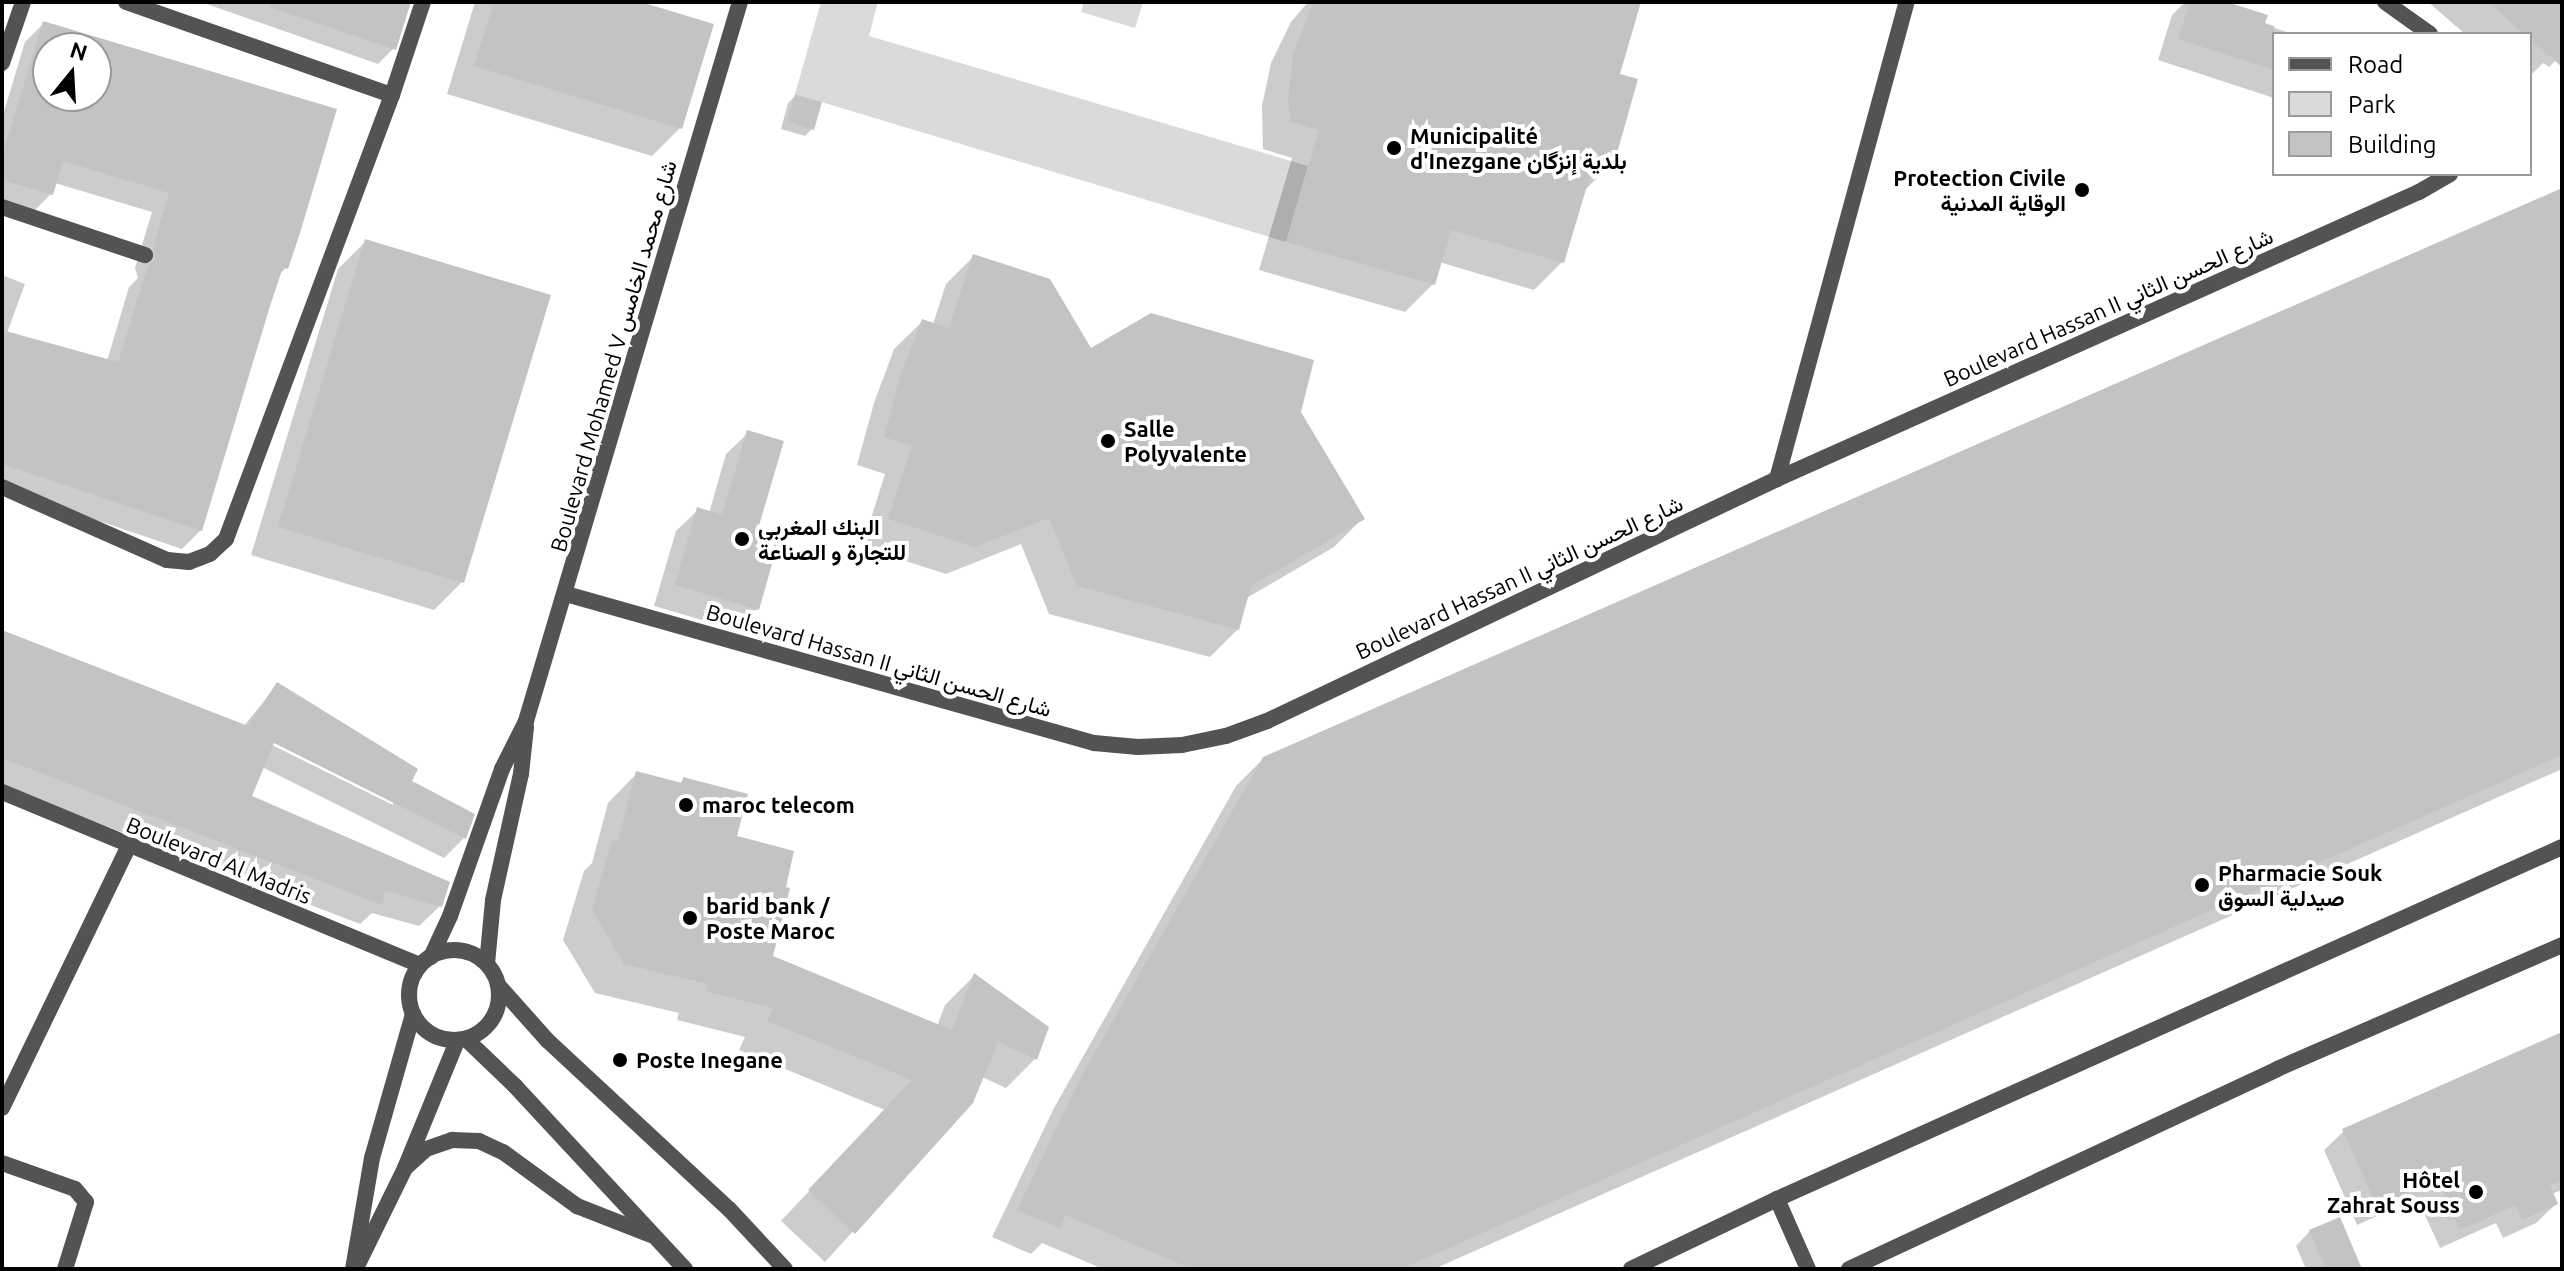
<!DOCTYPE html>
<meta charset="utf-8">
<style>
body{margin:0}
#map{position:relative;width:2564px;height:1271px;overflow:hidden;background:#fff;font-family:Ubuntu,Vazirmatn,sans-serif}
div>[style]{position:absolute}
.green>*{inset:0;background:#dadada}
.shadow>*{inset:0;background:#0003}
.building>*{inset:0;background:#c3c3c3}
.minor>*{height:16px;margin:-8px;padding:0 8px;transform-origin:8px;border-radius:8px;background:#535353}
.tertiary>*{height:16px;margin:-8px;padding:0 8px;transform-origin:8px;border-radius:8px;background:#535353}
.tertiary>.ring{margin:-8px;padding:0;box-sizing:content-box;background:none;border:16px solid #535353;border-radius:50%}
.dots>*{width:22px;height:22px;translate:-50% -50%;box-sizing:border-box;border:4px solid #fff;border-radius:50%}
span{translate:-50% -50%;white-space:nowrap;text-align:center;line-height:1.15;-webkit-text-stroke:8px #fff;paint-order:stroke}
.poi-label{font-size:22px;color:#000;font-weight:700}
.left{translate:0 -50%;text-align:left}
.right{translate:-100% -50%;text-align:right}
.street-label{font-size:22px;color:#000}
.frame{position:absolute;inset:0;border:4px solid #000;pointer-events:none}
.legend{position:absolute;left:2272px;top:32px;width:260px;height:144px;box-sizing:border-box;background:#fff;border:2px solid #999;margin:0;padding:10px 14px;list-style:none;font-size:24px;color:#000}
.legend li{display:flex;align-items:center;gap:16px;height:40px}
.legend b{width:40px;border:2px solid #999}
.north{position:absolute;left:32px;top:32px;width:80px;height:80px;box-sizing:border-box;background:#fff;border:2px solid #999;border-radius:50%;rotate:18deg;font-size:22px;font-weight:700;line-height:32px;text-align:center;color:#000}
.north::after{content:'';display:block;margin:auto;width:28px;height:36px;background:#000;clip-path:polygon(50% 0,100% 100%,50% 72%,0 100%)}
</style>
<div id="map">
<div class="green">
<i style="clip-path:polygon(821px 2px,878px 2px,869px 36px,1308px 166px,1286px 242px,795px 94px)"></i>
<i style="clip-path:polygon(1084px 2px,1143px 2px,1135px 28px,1081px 12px)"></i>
</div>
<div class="shadow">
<i style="clip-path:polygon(201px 2px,410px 2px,394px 48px,378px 64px)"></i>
<i style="clip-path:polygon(475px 2px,634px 2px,680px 128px,652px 156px,447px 94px)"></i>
<i style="clip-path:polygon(1308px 2px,1639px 2px,1617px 75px,1612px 163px,1584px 191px,1562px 262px,1534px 290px,1439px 262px,1433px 284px,1405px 312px,1259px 270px,1292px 158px,1263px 149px,1262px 106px,1271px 63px,1291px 22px)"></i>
<i style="clip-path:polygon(2185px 2px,2220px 2px,2263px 24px,2292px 34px,2274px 34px,2274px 98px,2158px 60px,2172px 15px)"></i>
<i style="clip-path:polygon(2428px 2px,2562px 2px,2562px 54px,2549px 67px,2543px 63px,2530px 76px,2530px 34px,2465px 34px)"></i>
<i style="clip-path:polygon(evenodd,44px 23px,335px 110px,286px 268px,278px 276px,201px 530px,182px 549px,2px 488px,2px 275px,25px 284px,7px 333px,107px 361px,129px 287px,138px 278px,135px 268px,152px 212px,55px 183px,51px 194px,32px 213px,2px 204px,2px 118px,25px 42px,44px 23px,48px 48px,96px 48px,96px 96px,48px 96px,48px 48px)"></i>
<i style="clip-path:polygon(795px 96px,812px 129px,805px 136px,781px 129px,788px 103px)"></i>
<i style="clip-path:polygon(2562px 193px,2562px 769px,1434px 1269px,1103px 1269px,1042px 1243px,1031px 1254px,992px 1237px,1054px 1108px,1236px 786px,1264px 758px)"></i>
<i style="clip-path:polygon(366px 241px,462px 582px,434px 610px,251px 555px,338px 269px)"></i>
<i style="clip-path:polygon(974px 256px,1090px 351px,1299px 412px,1362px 519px,1334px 547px,1245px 599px,1238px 629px,1210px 657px,1049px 614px,1021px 544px,946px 574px,862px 547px,885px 474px,857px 465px,874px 403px,894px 349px,923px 321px,933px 324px,946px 284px)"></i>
<i style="clip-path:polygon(748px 433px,756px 530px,757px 609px,736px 630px,654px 606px,676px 531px,698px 510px,709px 513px,726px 454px)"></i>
<i style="clip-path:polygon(evenodd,2px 633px,243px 727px,277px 685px,410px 782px,464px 838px,444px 858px,262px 767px,250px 797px,440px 906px,419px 926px,372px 913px,360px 924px,2px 786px,2px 633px,266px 737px,393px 800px,393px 805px,264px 741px,266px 737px)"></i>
<i style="clip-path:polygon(637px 773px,679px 784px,684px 779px,734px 838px,771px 957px,937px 1026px,945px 1005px,974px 976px,1035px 1059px,1006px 1088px,982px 1077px,971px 1102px,825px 1262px,781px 1221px,885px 1110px,739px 1050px,745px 1037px,677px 1020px,679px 1013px,595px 993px,563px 940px,584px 871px,592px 863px,608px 803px)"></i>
<i style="clip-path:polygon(2562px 1034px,2562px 1190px,2552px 1194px,2556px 1204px,2536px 1223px,2503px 1238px,2496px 1223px,2440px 1248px,2417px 1198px,2357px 1225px,2324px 1150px,2344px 1131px)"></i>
<i style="clip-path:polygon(2310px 1231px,2354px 1269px,2306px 1269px,2296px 1246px)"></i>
</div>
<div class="building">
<i style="clip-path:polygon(270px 2px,411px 2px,396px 50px,270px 7px)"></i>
<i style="clip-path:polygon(494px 2px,641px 2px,714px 24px,682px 129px,474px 66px)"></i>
<i style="clip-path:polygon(1313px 2px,1641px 2px,1620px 74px,1638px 79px,1614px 164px,1595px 159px,1564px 263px,1451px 230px,1435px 285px,1286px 242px,1319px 130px,1291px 122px,1288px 100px,1293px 55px)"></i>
<i style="clip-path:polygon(2190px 2px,2227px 2px,2268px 15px,2265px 23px,2274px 26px,2274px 70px,2178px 39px)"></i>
<i style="clip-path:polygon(2488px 2px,2562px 2px,2562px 67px,2530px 39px,2530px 34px,2524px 34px)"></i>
<i style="clip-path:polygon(evenodd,43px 21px,337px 109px,300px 233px,288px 269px,283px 267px,270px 306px,202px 531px,2px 464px,2px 330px,118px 362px,148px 266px,156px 258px,153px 248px,169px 193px,63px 161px,53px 195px,2px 180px,2px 157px,43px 21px,48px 48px,96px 48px,96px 96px,48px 96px,48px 48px)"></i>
<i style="clip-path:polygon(795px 94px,822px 102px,814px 130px,787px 122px)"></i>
<i style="clip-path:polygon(2562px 188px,2562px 755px,1401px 1269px,1192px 1269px,1065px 1215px,1060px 1228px,1017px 1210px,1080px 1079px,1263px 757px)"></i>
<i style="clip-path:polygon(365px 239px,551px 295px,464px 583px,278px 527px)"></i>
<i style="clip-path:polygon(973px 254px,1050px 279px,1091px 348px,1151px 313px,1314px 360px,1301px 412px,1365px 519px,1251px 586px,1239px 630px,1077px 586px,1049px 518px,975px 547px,888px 519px,912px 446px,884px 437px,901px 373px,922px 319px,949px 328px)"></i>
<i style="clip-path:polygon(747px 430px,784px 441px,758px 529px,780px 536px,759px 610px,675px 585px,697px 507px,722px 515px)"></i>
<i style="clip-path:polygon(2px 630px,248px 726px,277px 682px,418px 769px,412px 781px,475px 814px,466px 839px,274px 743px,252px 796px,450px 882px,442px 907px,385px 891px,382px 905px,2px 758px)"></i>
<i style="clip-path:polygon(636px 771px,682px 783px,683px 777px,748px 794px,737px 836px,794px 851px,786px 887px,790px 888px,773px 956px,952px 1030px,974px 973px,1049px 1027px,1037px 1060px,998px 1042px,973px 1103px,855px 1234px,808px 1190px,912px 1080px,767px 1021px,773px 1008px,705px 991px,707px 984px,624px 964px,592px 910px,612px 840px,618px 841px)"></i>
<i style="clip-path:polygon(2562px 1032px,2562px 1180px,2550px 1185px,2558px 1204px,2522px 1220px,2516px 1205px,2460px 1230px,2437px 1179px,2377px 1206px,2342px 1129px)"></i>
<i style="clip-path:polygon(2340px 1217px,2362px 1269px,2326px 1269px,2309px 1230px)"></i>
</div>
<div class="minor">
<i style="left:126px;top:2px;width:282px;rotate:19.3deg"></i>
<i style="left:2385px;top:2px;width:55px;rotate:35.4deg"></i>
<i style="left:2px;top:63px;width:65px;rotate:-71deg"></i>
<i style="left:2px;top:207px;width:151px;rotate:18.6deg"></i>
<i style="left:1777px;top:479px;width:494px;rotate:-74.8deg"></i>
<i style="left:2px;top:487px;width:180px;rotate:23.9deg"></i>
<i style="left:167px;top:560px;width:22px;rotate:5deg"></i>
<i style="left:189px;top:562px;width:22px;rotate:-21deg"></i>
<i style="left:210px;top:554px;width:22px;rotate:-43deg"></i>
<i style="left:226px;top:539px;width:474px;rotate:-69.5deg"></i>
<i style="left:392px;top:95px;width:98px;rotate:-71.6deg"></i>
<i style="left:566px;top:594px;width:549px;rotate:15.76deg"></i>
<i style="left:1094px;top:743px;width:44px;rotate:5.2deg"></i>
<i style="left:1138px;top:747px;width:44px;rotate:-2.6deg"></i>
<i style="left:1182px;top:745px;width:45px;rotate:-11.6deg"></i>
<i style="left:1226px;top:736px;width:44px;rotate:-20.1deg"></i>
<i style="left:1267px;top:721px;width:565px;rotate:-25.38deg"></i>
<i style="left:1777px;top:479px;width:703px;rotate:-24.09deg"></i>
<i style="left:2419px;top:192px;width:36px;rotate:-30deg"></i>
<i style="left:2px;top:792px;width:452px;rotate:22.5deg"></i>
<i style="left:498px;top:985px;width:74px;rotate:48.3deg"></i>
<i style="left:547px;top:1040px;width:248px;rotate:42.9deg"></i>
<i style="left:729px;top:1209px;width:82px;rotate:47deg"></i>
<i style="left:466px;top:1039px;width:68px;rotate:43.8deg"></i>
<i style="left:515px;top:1086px;width:250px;rotate:47.1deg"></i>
<i style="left:2px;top:1108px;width:290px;rotate:-64.2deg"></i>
<i style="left:2px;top:1163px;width:77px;rotate:19.6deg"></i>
<i style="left:75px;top:1189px;width:17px;rotate:50deg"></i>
<i style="left:86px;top:1202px;width:70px;rotate:107.4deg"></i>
<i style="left:1777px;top:1199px;width:77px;rotate:66.1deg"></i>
<i style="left:1631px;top:1269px;width:162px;rotate:-25.6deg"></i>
<i style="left:1777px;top:1199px;width:860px;rotate:-24.15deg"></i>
<i style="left:1849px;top:1269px;width:472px;rotate:-25deg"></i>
<i style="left:2277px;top:1069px;width:311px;rotate:-23.5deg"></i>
</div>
<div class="tertiary">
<i class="ring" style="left:409px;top:950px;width:74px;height:74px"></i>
<i style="left:431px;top:957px;width:45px;rotate:-65.1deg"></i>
<i style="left:450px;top:916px;width:156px;rotate:-70.5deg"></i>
<i style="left:502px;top:769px;width:54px;rotate:-63.4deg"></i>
<i style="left:526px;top:721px;width:750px;rotate:-73.43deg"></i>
<i style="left:487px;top:964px;width:64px;rotate:-84.6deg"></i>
<i style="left:493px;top:900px;width:129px;rotate:-77.5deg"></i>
<i style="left:521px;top:774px;width:47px;rotate:-83.9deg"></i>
<i style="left:405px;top:1168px;width:28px;rotate:-42deg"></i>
<i style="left:426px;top:1149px;width:28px;rotate:-19deg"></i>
<i style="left:452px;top:1140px;width:27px;rotate:2deg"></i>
<i style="left:479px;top:1141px;width:26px;rotate:25deg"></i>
<i style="left:503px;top:1152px;width:92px;rotate:36.1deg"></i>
<i style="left:577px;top:1206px;width:79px;rotate:21.4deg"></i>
<i style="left:358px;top:1264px;width:107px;rotate:-63.9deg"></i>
<i style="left:405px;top:1168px;width:137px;rotate:-67.7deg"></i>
<i style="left:353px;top:1269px;width:113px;rotate:-80.3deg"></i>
<i style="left:372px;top:1158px;width:150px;rotate:-74.1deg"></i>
</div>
<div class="dots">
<i style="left:1394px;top:148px;background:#000"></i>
<i style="left:2082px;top:190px;background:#000"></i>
<i style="left:1108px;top:441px;background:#000"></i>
<i style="left:742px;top:539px;background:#000"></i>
<i style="left:686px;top:805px;background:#000"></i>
<i style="left:2202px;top:885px;background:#000"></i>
<i style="left:690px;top:918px;background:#000"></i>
<i style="left:620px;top:1060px;background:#000"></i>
<i style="left:2476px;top:1192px;background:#000"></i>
</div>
<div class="poi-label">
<span class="left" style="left:1410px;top:148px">Municipalité<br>d'Inezgane بلدية إنزگان</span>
<span class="right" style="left:2066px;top:190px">Protection Civile<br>الوقاية المدنية</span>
<span class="left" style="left:1124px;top:441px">Salle<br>Polyvalente</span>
<span class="left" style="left:758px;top:539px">البنك المغربي<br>للتجارة و الصناعة</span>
<span class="left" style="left:702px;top:805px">maroc telecom</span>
<span class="left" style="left:2218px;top:885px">Pharmacie Souk<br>صيدلية السوق</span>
<span class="left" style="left:706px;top:918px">barid bank /<br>Poste Maroc</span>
<span class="left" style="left:636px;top:1060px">Poste Inegane</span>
<span class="right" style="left:2460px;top:1192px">Hôtel<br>Zahrat Souss</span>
</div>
<div class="street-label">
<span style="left:2108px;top:307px;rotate:-24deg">Boulevard Hassan II شارع الحسن الثاني</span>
<span style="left:613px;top:356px;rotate:-74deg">Boulevard Mohamed V شارع محمد الخامس</span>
<span style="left:1519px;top:577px;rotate:-25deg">Boulevard Hassan II شارع الحسن الثاني</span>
<span style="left:879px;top:660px;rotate:16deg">Boulevard Hassan II شارع الحسن الثاني</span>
<span style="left:219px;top:860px;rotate:22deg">Boulevard Al Madris</span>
</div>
<div class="frame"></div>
<ul class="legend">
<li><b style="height:10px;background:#535353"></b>Road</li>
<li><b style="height:22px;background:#dadada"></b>Park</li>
<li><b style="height:22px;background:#c3c3c3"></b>Building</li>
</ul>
<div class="north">N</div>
</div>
